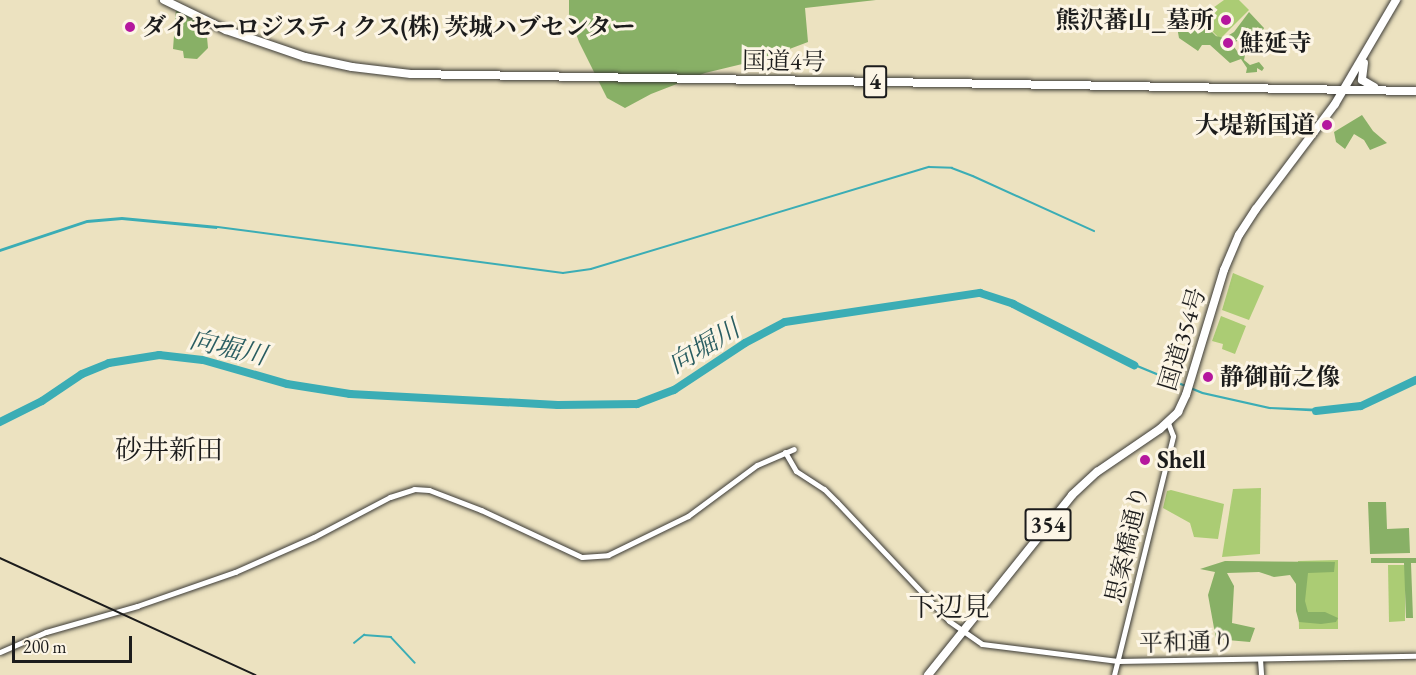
<!DOCTYPE html>
<meta charset="utf-8">
<style>
body{margin:0}
#map{position:relative;width:1416px;height:675px;overflow:hidden;background:#ece2c0;font-family:"EB Garamond","Noto Serif JP",serif}
div>[style]{position:absolute}
.green>*{inset:0;background:#abcc74}
.forest>*{inset:0;background:#88b066}
.water>*{inset:0;background:#3badb5}
.stream>*{height:1.5px;margin:-0.75px;padding:0 0.75px;transform-origin:0.75px;border-radius:0.75px;background:#3badb5}
.river>*{height:8px;margin:-4px;padding:0 4px;transform-origin:4px;border-radius:4px;background:#3badb5}
.roads{filter:drop-shadow(0 0 2px #3b3a35) drop-shadow(0 0 2px #3b3a35)}
.minor>*{height:5px;margin:-2.5px;padding:0 2.5px;transform-origin:2.5px;border-radius:2.5px;background:#fff}
.highway>*{height:8px;margin:-4px;padding:0 4px;transform-origin:4px;border-radius:4px;background:#fff}
.rail>*{height:1.5px;margin:-0.75px;padding:0 0.75px;transform-origin:0.75px;border-radius:0.75px;background:#1c1c1c}
.dots>*{width:16px;height:16px;translate:-50% -50%;box-sizing:border-box;border:3px solid #fcf5e5;border-radius:50%}
span{translate:-50% -50%;white-space:nowrap;text-align:center;line-height:1.15;-webkit-text-stroke:6px #fcf5e5;paint-order:stroke}
.shield-label span{padding:2px 4px;background:#fcf5e5;border:2px solid;border-radius:4px;-webkit-text-stroke-width:0}
.shield-label{font-size:22px;color:#1c1c1c;font-weight:700}
.poi-label{font-size:24px;color:#1c1c1c;font-weight:700}
.right{translate:-100% -50%;text-align:right}
.left{translate:0 -50%;text-align:left}
.street-label{font-size:24px;color:#1c1c1c}
.water-label{font-size:26px;color:#2a5d61;font-style:italic}
.quarter-label{font-size:27px;color:#1c1c1c}
.scale{position:absolute;left:12px;top:636px;width:120px;height:27px;box-sizing:border-box;border:3px solid #1c1c1c;border-top:0;padding-left:8px;font-size:18px;line-height:21px;white-space:nowrap;color:#1c1c1c;-webkit-text-stroke:4px #fcf5e5;paint-order:stroke}
</style>
<div id="map">
<div class="green">
<i style="clip-path:polygon(1224px 0,1239px 0,1249px 10px,1220px 39px,1199px 18px)"></i>
<i style="clip-path:polygon(1233px 273px,1264px 286px,1249px 320px,1222px 310px)"></i>
<i style="clip-path:polygon(1221px 316px,1246px 326px,1235px 354px,1222px 349px,1223px 344px,1212px 341px)"></i>
<i style="clip-path:polygon(1261px 488px,1260px 554px,1222px 557px,1233px 489px)"></i>
<i style="clip-path:polygon(1171px 490px,1224px 504px,1218px 539px,1194px 537px,1190px 523px,1163px 508px,1167px 491px)"></i>
<i style="clip-path:polygon(1338px 560px,1338px 629px,1299px 629px,1298px 561px)"></i>
<i style="clip-path:polygon(1388px 565px,1405px 565px,1405px 621px,1389px 622px)"></i>
</div>
<div class="forest">
<i style="clip-path:polygon(569px 0,876px 0,805px 8px,808px 42px,763px 59px,705px 73px,651px 94px,625px 108px,607px 98px,579px 42px,569px 14px)"></i>
<i style="clip-path:polygon(176px 9px,206px 26px,208px 48px,197px 59px,184px 58px,183px 51px,173px 49px)"></i>
<i style="clip-path:polygon(1249px 12px,1264px 28px,1262px 32px,1258px 27px,1234px 43px,1234px 47px,1240px 55px,1245px 55px,1244px 60px,1250px 65px,1259px 62px,1264px 68px,1262px 71px,1257px 68px,1257px 72px,1246px 73px,1247px 68px,1241px 59px,1230px 63px,1210px 45px,1202px 45px,1198px 51px,1179px 38px,1177px 27px,1180px 20px,1184px 20px,1188px 25px,1199px 19px,1216px 36px,1224px 38px,1234px 32px)"></i>
<i style="clip-path:polygon(1362px 115px,1373px 131px,1387px 143px,1370px 150px,1364px 140px,1354px 134px,1345px 149px,1336px 142px,1334px 132px)"></i>
<i style="clip-path:polygon(1368px 502px,1386px 502px,1387px 529px,1409px 528px,1410px 553px,1370px 554px)"></i>
<i style="clip-path:polygon(1371px 558px,1416px 558px,1416px 563px,1411px 563px,1413px 618px,1406px 618px,1404px 563px,1371px 563px)"></i>
<i style="clip-path:polygon(1225px 561px,1335px 562px,1334px 572px,1308px 573px,1305px 601px,1308px 612px,1325px 612px,1338px 618px,1336px 622px,1321px 624px,1299px 622px,1296px 611px,1296px 584px,1290px 575px,1274px 577px,1259px 572px,1227px 573px,1234px 586px,1232px 623px,1255px 628px,1250px 642px,1216px 639px,1208px 595px,1215px 572px,1200px 569px)"></i>
</div>
<div class="water">
<i style="clip-path:polygon(122px 217px,218px 226px,217px 229px,122px 220px,87px 223px,0 252px,0 249px,87px 220px)"></i>
<i style="clip-path:polygon(1128px 361px,1203px 392px,1270px 407px,1324px 409px,1324px 412px,1269px 409px,1202px 394px,1127px 363px)"></i>
</div>
<div class="stream">
<i style="left:218px;top:227px;width:348px;rotate:7.6deg"></i>
<i style="left:563px;top:273px;width:28px;rotate:-8deg"></i>
<i style="left:591px;top:269px;width:353px;rotate:-16.8deg"></i>
<i style="left:929px;top:167px;width:23px;rotate:2deg"></i>
<i style="left:952px;top:168px;width:22px;rotate:21deg"></i>
<i style="left:973px;top:176px;width:133px;rotate:24.4deg"></i>
<i style="left:354px;top:643px;width:13px;rotate:-39deg"></i>
<i style="left:364px;top:635px;width:27px;rotate:4deg"></i>
<i style="left:391px;top:637px;width:35px;rotate:47deg"></i>
</div>
<div class="river">
<i style="left:1316px;top:411px;width:45px;rotate:-6.3deg"></i>
<i style="left:1361px;top:406px;width:61px;rotate:-25.3deg"></i>
<i style="left:0;top:422px;width:47px;rotate:-26.6deg"></i>
<i style="left:42px;top:401px;width:48px;rotate:-34deg"></i>
<i style="left:82px;top:374px;width:29px;rotate:-22deg"></i>
<i style="left:109px;top:363px;width:51px;rotate:-9.1deg"></i>
<i style="left:159px;top:355px;width:44px;rotate:6.5deg"></i>
<i style="left:203px;top:360px;width:87px;rotate:15.9deg"></i>
<i style="left:287px;top:384px;width:64px;rotate:9deg"></i>
<i style="left:350px;top:394px;width:208px;rotate:3deg"></i>
<i style="left:558px;top:405px;width:79px;rotate:-0.7deg"></i>
<i style="left:637px;top:404px;width:40px;rotate:-21deg"></i>
<i style="left:674px;top:390px;width:85px;rotate:-33.5deg"></i>
<i style="left:745px;top:343px;width:45px;rotate:-27.7deg"></i>
<i style="left:785px;top:322px;width:197px;rotate:-8.5deg"></i>
<i style="left:980px;top:293px;width:35px;rotate:18deg"></i>
<i style="left:1013px;top:304px;width:136px;rotate:26.8deg"></i>
</div>
<div class="roads">
<div class="minor">
<i style="left:785px;top:452px;width:22px;rotate:60deg"></i>
<i style="left:796px;top:471px;width:33px;rotate:33deg"></i>
<i style="left:824px;top:489px;width:18px;rotate:45deg"></i>
<i style="left:837px;top:502px;width:163px;rotate:46.7deg"></i>
<i style="left:949px;top:621px;width:40px;rotate:34.9deg"></i>
<i style="left:982px;top:644px;width:137px;rotate:7.1deg"></i>
<i style="left:1118px;top:661px;width:298px;rotate:-1deg"></i>
<i style="left:0;top:652px;width:50px;rotate:-23.5deg"></i>
<i style="left:46px;top:632px;width:95px;rotate:-15.9deg"></i>
<i style="left:137px;top:606px;width:104px;rotate:-19.1deg"></i>
<i style="left:235px;top:572px;width:86px;rotate:-23.9deg"></i>
<i style="left:314px;top:537px;width:86px;rotate:-27.8deg"></i>
<i style="left:390px;top:497px;width:25px;rotate:-18deg"></i>
<i style="left:414px;top:489px;width:15px;rotate:4deg"></i>
<i style="left:429px;top:490px;width:56px;rotate:21deg"></i>
<i style="left:481px;top:510px;width:111px;rotate:25deg"></i>
<i style="left:582px;top:557px;width:26px;rotate:-4deg"></i>
<i style="left:608px;top:555px;width:89px;rotate:-26deg"></i>
<i style="left:688px;top:516px;width:86px;rotate:-36.5deg"></i>
<i style="left:757px;top:465px;width:40px;rotate:-23.4deg"></i>
<i style="left:1260px;top:659px;width:16px;rotate:86deg"></i>
<i style="left:1114px;top:675px;width:246px;rotate:-76.1deg"></i>
<i style="left:1173px;top:436px;width:14px;rotate:-111deg"></i>
</div>
<div class="highway">
<i style="left:164px;top:0;width:69px;rotate:25.8deg"></i>
<i style="left:226px;top:30px;width:83px;rotate:18.9deg"></i>
<i style="left:305px;top:57px;width:48px;rotate:12deg"></i>
<i style="left:352px;top:67px;width:59px;rotate:6.8deg"></i>
<i style="left:411px;top:74px;width:1005px;rotate:0.97deg"></i>
<i style="left:1364px;top:63px;width:17px;rotate:97deg"></i>
<i style="left:1362px;top:80px;width:14px;rotate:30deg"></i>
<i style="left:928px;top:675px;width:231px;rotate:-51.3deg"></i>
<i style="left:1072px;top:495px;width:34px;rotate:-43deg"></i>
<i style="left:1097px;top:472px;width:76px;rotate:-34.3deg"></i>
<i style="left:1160px;top:429px;width:25px;rotate:-43deg"></i>
<i style="left:1178px;top:412px;width:19px;rotate:-65deg"></i>
<i style="left:1186px;top:395px;width:131px;rotate:-73.1deg"></i>
<i style="left:1224px;top:270px;width:38px;rotate:-67deg"></i>
<i style="left:1239px;top:235px;width:31px;rotate:-57deg"></i>
<i style="left:1256px;top:209px;width:131px;rotate:-53deg"></i>
<i style="left:1335px;top:104px;width:121px;rotate:-59.6deg"></i>
</div>
</div>
<div class="rail">
<i style="left:0;top:558px;width:281px;rotate:24.6deg"></i>
</div>
<div class="dots">
<i style="left:1226px;top:20px;background:#b5179e"></i>
<i style="left:130px;top:27px;background:#b5179e"></i>
<i style="left:1228px;top:43px;background:#b5179e"></i>
<i style="left:1327px;top:125px;background:#b5179e"></i>
<i style="left:1208px;top:377px;background:#b5179e"></i>
<i style="left:1145px;top:460px;background:#b5179e"></i>
</div>
<div class="shield-label">
<span style="left:875px;top:82px">4</span>
<span style="left:1048px;top:525px">354</span>
</div>
<div class="poi-label">
<span class="right" style="left:1214px;top:20px">熊沢蕃山_墓所</span>
<span class="left" style="left:142px;top:27px">ダイセーロジスティクス(株) 茨城ハブセンター</span>
<span class="left" style="left:1240px;top:43px">鮭延寺</span>
<span class="right" style="left:1315px;top:125px">大堤新国道</span>
<span class="left" style="left:1220px;top:377px">静御前之像</span>
<span class="left" style="left:1157px;top:460px">Shell</span>
</div>
<div class="street-label">
<span style="left:784px;top:61px;rotate:1deg">国道4号</span>
<span style="left:1182px;top:339px;rotate:-73deg">国道354号</span>
<span style="left:1127px;top:544px;rotate:-77deg">思案橋通り</span>
<span style="left:1187px;top:642px;rotate:-1deg">平和通り</span>
</div>
<div class="water-label">
<span style="left:704px;top:347px;rotate:-31deg">向堀川</span>
<span style="left:228px;top:348px;rotate:13deg">向堀川</span>
</div>
<div class="quarter-label">
<span style="left:169px;top:450px">砂井新田</span>
<span style="left:949px;top:607px">下辺見</span>
</div>
<div class="scale">200 m</div>
</div>
